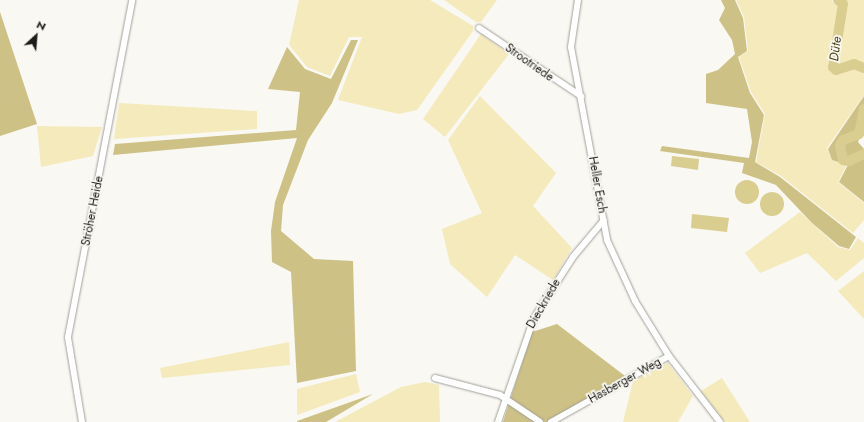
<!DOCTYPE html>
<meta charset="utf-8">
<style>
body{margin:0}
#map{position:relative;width:864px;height:422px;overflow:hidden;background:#f9f8f2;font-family:Jost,sans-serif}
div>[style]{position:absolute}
.green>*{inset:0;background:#f4eabc}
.forest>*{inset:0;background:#cec185}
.water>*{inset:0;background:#dacd90}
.round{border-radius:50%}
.river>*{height:10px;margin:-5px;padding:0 5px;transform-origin:5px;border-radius:5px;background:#dacd90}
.roads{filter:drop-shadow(0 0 1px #a1a09a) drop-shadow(0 0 1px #a1a09a)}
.minor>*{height:6px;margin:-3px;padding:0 3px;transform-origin:3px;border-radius:3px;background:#fff}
span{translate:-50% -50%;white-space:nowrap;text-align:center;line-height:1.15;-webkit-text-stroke:3.5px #f9f8f2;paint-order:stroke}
.street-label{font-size:12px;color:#1d1c1a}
.water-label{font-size:13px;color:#514718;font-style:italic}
.north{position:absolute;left:16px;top:16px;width:40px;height:40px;-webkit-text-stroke:3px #f9f8f2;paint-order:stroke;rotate:26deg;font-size:11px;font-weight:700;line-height:16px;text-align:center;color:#1d1c1a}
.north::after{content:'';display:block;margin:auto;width:14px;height:18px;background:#1d1c1a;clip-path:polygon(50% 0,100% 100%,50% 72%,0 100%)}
</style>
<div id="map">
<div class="green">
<i style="clip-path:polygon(299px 0,430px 0,473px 26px,473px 31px,417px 110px,399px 114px,338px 100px,362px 37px,349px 37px,330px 76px,307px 67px,289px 45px)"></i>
<i style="clip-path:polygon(444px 0,497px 0,481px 22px,476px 22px)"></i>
<i style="clip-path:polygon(736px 0,831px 0,838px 7px,828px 66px,836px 75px,855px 68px,864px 72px,864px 95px,827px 148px,832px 160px,847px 165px,838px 182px,864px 203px,864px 220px,853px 233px,781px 176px,756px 162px,765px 114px,751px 92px,739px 57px,748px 51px,744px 17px)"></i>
<i style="clip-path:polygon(845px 0,864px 0,864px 63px,854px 59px,839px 64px,848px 3px)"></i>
<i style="clip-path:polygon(481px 34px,509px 54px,445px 137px,423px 119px)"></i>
<i style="clip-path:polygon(480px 96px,556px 173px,533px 206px,572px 248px,553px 280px,515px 255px,487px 297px,450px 264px,442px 229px,482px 213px,448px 140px)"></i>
<i style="clip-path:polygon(119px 103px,257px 111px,257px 129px,114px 139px)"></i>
<i style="clip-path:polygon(37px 126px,102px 127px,93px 156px,41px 167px)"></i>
<i style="clip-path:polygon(800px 212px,838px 247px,850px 250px,858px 238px,864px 243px,864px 258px,836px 281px,807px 253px,760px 273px,745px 253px)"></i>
<i style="clip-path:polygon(864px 271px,864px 319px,838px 291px)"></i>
<i style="clip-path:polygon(289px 342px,290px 365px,162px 378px,160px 368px)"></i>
<i style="clip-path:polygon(668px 363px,693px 396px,678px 422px,623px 422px,633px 381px)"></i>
<i style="clip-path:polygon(356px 374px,360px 392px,297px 415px,297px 389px)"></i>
<i style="clip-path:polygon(722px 378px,750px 422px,724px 422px,701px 391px)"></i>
<i style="clip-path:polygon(425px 382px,439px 385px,440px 422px,335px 422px,401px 387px)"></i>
</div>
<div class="forest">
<i style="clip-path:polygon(721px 0,735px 0,743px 18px,747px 51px,738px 57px,750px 93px,764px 115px,755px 162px,780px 177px,856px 237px,849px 249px,839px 246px,811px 222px,776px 185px,742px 173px,744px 163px,660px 151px,662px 146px,749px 158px,752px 142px,747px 109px,706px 103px,706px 74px,718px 70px,735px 54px,732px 40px,719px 20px,725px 8px)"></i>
<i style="clip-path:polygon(0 12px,37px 124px,0 136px)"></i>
<i style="clip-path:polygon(351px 40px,358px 40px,332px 103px,308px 140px,283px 205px,281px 231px,314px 259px,353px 261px,356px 371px,297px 383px,291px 272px,272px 262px,271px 231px,275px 202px,297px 138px,113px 155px,115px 144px,296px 130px,300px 92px,268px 89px,287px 47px,305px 69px,331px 79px)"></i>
<i style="clip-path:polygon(864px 96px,864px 128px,858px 142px,864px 149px,864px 202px,839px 182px,848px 165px,832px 160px,828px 149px)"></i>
<i style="clip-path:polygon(557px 324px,625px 376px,547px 422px,503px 422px,532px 332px)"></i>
<i style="clip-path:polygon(373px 394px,326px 422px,297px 422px,297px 421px)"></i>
</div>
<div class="water">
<i style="clip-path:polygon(672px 156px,699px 159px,698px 170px,671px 166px)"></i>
<i class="round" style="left:735px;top:180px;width:24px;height:24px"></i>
<i class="round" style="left:760px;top:192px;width:24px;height:24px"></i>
<i style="clip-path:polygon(692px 214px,729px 218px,727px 232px,691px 228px)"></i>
</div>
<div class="river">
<i style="left:838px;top:0;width:6px;rotate:39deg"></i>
<i style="left:843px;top:4px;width:64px;rotate:99deg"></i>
<i style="left:833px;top:67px;width:4px;rotate:45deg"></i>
<i style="left:836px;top:70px;width:19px;rotate:-18deg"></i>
<i style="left:854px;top:64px;width:11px;rotate:22deg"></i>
<i style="left:864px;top:109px;width:25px;rotate:101deg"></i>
<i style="left:859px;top:134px;width:17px;rotate:159deg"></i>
<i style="left:843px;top:140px;width:6px;rotate:121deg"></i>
<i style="left:840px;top:145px;width:15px;rotate:79deg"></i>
<i style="left:843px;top:160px;width:6px;rotate:9deg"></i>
<i style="left:849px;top:161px;width:17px;rotate:-25deg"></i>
</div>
<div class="roads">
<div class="minor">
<i style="left:578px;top:0;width:48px;rotate:98.5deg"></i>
<i style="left:571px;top:47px;width:196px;rotate:79.4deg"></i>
<i style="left:607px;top:240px;width:67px;rotate:65.3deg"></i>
<i style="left:635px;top:301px;width:65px;rotate:58.3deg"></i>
<i style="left:669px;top:356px;width:83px;rotate:52.3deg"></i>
<i style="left:479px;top:28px;width:123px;rotate:33.7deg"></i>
<i style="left:435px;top:378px;width:67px;rotate:14.7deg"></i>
<i style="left:500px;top:395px;width:48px;rotate:34deg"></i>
<i style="left:82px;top:422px;width:86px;rotate:-99.4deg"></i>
<i style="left:68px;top:337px;width:343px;rotate:-79.2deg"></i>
<i style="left:498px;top:422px;width:110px;rotate:-70.9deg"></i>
<i style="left:534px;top:318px;width:72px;rotate:-57.4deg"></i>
<i style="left:573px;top:257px;width:48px;rotate:-50deg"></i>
<i style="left:551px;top:422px;width:135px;rotate:-29.2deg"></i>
</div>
</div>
<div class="street-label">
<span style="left:529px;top:63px;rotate:35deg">Strootriede</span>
<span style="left:597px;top:185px;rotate:80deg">Heller Esch</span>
<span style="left:93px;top:211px;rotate:-79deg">Ströher Heide</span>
<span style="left:544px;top:304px;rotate:-60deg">Dieckriede</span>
<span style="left:625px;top:381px;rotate:-29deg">Hasberger Weg</span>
</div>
<div class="water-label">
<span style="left:836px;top:49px;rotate:-83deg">Düte</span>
</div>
<div class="north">N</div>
</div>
